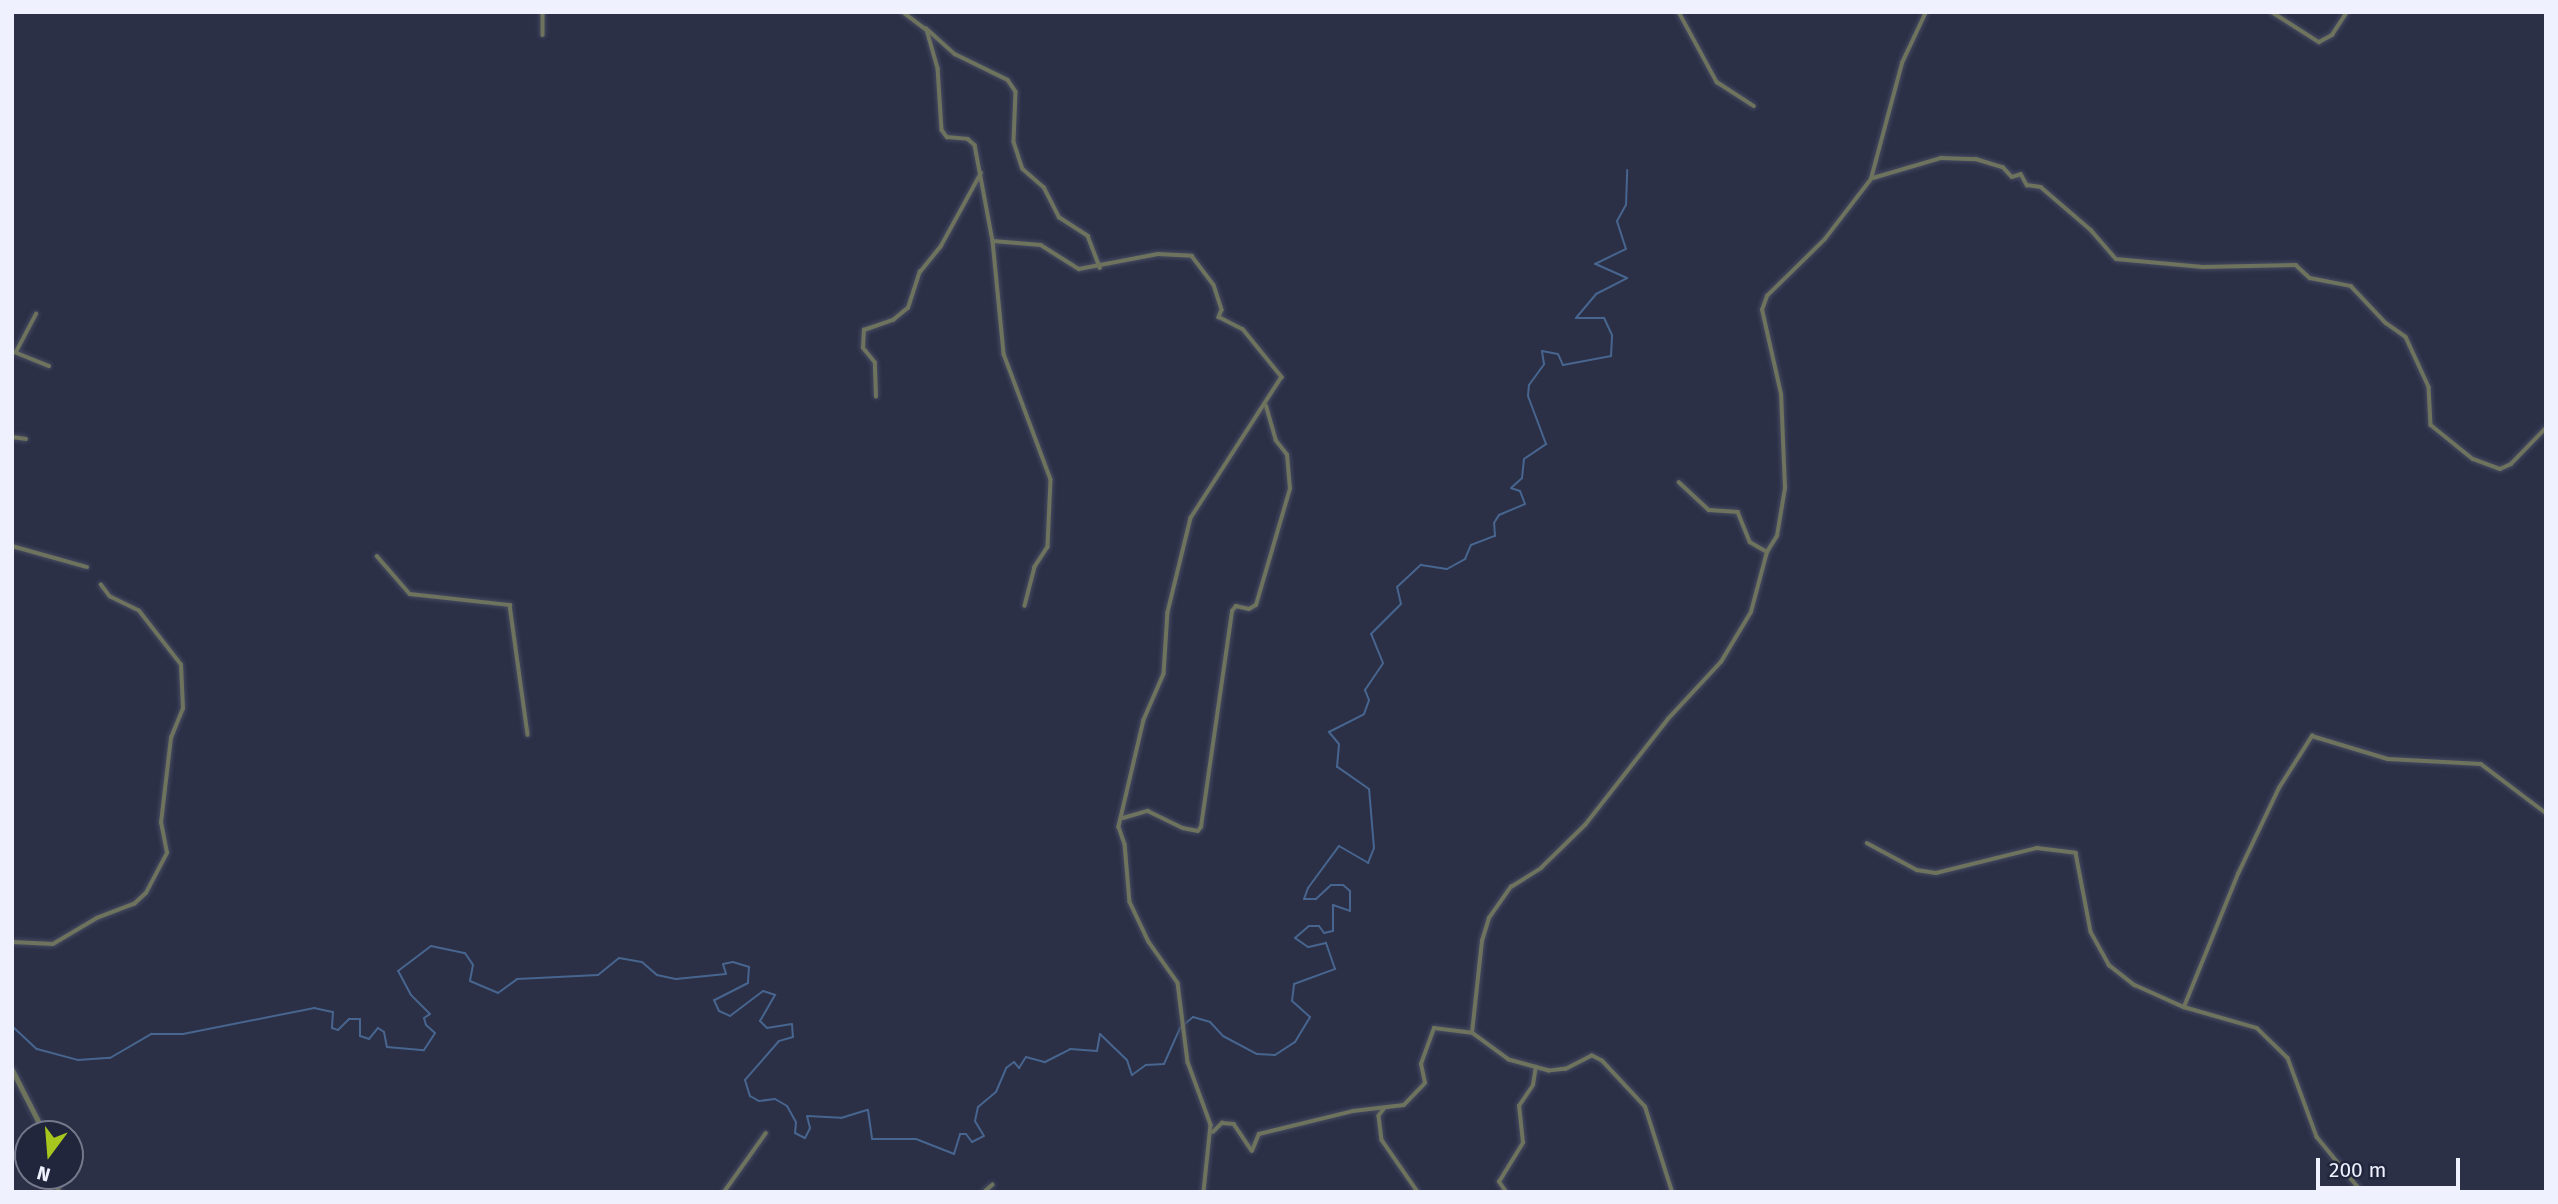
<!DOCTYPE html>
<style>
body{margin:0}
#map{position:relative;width:2558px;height:1204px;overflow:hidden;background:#2b3047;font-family:"Fira Sans",sans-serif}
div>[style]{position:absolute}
.stream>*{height:2px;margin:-1px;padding:0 1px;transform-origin:1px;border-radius:1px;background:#47658e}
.roads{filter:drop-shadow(0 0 2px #464b61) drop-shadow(0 0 2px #464b61)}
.minor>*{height:3.5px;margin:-1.75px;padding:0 1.75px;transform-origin:1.75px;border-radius:1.75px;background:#6e735d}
.tertiary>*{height:4.5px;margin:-2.25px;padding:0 2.25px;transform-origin:2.25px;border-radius:2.25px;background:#6e735d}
span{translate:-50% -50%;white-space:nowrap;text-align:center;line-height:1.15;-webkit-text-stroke:5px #22263c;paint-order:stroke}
.frame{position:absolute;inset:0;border:14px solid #eff2fe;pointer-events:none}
.north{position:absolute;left:14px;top:1120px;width:70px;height:70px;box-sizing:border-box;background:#22263c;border:2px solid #74788a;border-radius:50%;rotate:196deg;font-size:19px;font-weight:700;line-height:28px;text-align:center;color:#eff2fe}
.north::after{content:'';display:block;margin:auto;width:24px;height:32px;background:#a7c71e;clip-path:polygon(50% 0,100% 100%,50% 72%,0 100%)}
.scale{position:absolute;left:2316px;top:1158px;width:144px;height:32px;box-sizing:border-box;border:4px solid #eff2fe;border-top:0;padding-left:9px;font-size:21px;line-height:24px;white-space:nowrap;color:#eff2fe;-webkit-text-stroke:5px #22263c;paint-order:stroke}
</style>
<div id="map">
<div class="stream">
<i style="left:12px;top:1026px;width:34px;rotate:43deg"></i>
<i style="left:37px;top:1049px;width:42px;rotate:15deg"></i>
<i style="left:78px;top:1060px;width:32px;rotate:-4deg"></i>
<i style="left:110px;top:1058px;width:48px;rotate:-30.3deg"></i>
<i style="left:151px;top:1034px;width:32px"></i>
<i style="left:183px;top:1034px;width:134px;rotate:-11.2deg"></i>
<i style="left:314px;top:1008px;width:19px;rotate:12deg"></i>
<i style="left:333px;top:1012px;width:16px;rotate:94deg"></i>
<i style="left:332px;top:1028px;width:6px;rotate:18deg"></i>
<i style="left:338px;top:1030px;width:16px;rotate:-45deg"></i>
<i style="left:349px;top:1019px;width:11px"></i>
<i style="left:360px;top:1019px;width:17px;rotate:90deg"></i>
<i style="left:360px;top:1036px;width:9px;rotate:18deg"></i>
<i style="left:369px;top:1039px;width:14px;rotate:-51deg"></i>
<i style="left:378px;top:1028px;width:7px;rotate:34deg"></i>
<i style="left:384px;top:1032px;width:15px;rotate:79deg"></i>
<i style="left:387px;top:1047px;width:37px;rotate:5deg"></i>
<i style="left:424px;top:1050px;width:20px;rotate:-57deg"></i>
<i style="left:435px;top:1033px;width:12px;rotate:-138deg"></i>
<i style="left:426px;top:1025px;width:7px;rotate:-106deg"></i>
<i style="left:424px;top:1018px;width:7px;rotate:-34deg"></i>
<i style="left:430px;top:1014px;width:27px;rotate:-135deg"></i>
<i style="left:411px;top:995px;width:27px;rotate:-118deg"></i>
<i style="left:398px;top:971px;width:41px;rotate:-37.1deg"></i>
<i style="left:431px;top:946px;width:35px;rotate:12deg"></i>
<i style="left:465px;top:953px;width:14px;rotate:56deg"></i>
<i style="left:473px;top:965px;width:16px;rotate:101deg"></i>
<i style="left:470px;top:981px;width:30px;rotate:23deg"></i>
<i style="left:498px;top:993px;width:24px;rotate:-36deg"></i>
<i style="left:517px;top:979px;width:81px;rotate:-2.8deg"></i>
<i style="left:598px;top:975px;width:27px;rotate:-39deg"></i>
<i style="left:619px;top:958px;width:23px;rotate:10deg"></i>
<i style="left:642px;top:962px;width:20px;rotate:41deg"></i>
<i style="left:657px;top:975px;width:19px;rotate:12deg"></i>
<i style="left:676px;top:979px;width:50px;rotate:-5.7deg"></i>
<i style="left:726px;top:974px;width:10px;rotate:-107deg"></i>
<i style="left:723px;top:964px;width:10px;rotate:-11deg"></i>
<i style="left:733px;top:962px;width:17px;rotate:17deg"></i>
<i style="left:749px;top:967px;width:16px;rotate:94deg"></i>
<i style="left:748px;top:983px;width:38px;rotate:153deg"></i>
<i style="left:714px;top:1000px;width:12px;rotate:66deg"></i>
<i style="left:719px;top:1011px;width:12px;rotate:24deg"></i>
<i style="left:730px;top:1016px;width:41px;rotate:-37.1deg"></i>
<i style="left:763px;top:991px;width:13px;rotate:18deg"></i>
<i style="left:775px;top:995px;width:30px;rotate:120deg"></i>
<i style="left:760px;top:1021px;width:10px;rotate:45deg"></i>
<i style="left:767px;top:1028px;width:25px;rotate:-9deg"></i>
<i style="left:792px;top:1024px;width:13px;rotate:86deg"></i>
<i style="left:793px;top:1037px;width:15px;rotate:164deg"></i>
<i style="left:779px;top:1041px;width:52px;rotate:131.1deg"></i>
<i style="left:745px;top:1080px;width:17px;rotate:73deg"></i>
<i style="left:750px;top:1096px;width:10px;rotate:29deg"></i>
<i style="left:759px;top:1101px;width:16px;rotate:-7deg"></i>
<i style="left:775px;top:1099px;width:14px;rotate:30deg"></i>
<i style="left:787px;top:1106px;width:18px;rotate:61deg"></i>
<i style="left:796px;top:1122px;width:11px;rotate:95deg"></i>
<i style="left:795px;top:1133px;width:11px;rotate:27deg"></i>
<i style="left:805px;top:1138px;width:11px;rotate:-63deg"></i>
<i style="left:810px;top:1128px;width:12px;rotate:-104deg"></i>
<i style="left:807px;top:1116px;width:34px;rotate:3deg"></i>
<i style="left:841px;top:1118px;width:28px;rotate:-17deg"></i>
<i style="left:868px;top:1110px;width:29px;rotate:82deg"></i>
<i style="left:872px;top:1139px;width:44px"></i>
<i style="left:916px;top:1139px;width:41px;rotate:21.5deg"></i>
<i style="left:954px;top:1154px;width:21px;rotate:-73deg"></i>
<i style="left:960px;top:1134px;width:6px"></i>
<i style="left:966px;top:1134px;width:10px;rotate:53deg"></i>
<i style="left:972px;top:1142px;width:13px;rotate:-27deg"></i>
<i style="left:984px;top:1136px;width:17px;rotate:-121deg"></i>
<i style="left:975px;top:1121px;width:14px;rotate:-78deg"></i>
<i style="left:978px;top:1107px;width:23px;rotate:-40deg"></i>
<i style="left:996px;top:1092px;width:26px;rotate:-67deg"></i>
<i style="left:1006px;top:1068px;width:10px;rotate:-37deg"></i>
<i style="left:1014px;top:1062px;width:8px;rotate:50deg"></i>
<i style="left:1019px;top:1068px;width:13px;rotate:-58deg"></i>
<i style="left:1026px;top:1057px;width:20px;rotate:15deg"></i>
<i style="left:1045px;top:1062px;width:28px;rotate:-27deg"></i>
<i style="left:1070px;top:1049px;width:27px;rotate:4deg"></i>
<i style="left:1097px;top:1051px;width:17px;rotate:-80deg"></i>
<i style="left:1100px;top:1034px;width:37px;rotate:44deg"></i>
<i style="left:1127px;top:1060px;width:16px;rotate:72deg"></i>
<i style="left:1132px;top:1075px;width:17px;rotate:-36deg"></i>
<i style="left:1146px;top:1065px;width:18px;rotate:-3deg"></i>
<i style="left:1164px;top:1064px;width:39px;rotate:-66deg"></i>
<i style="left:1180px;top:1028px;width:17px;rotate:-40deg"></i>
<i style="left:1193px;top:1017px;width:18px;rotate:16deg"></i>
<i style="left:1210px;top:1022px;width:19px;rotate:47deg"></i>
<i style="left:1223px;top:1036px;width:38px;rotate:28deg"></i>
<i style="left:1257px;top:1054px;width:18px;rotate:3deg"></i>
<i style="left:1275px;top:1055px;width:24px;rotate:-33deg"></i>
<i style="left:1295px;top:1042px;width:29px;rotate:-59deg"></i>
<i style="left:1310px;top:1017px;width:24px;rotate:-138deg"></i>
<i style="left:1292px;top:1001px;width:17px;rotate:-83deg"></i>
<i style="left:1294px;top:984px;width:44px;rotate:-20.1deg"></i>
<i style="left:1335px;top:969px;width:28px;rotate:-109deg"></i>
<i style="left:1326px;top:943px;width:18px;rotate:167deg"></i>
<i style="left:1308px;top:947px;width:16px;rotate:-145deg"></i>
<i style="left:1295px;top:938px;width:18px;rotate:-41deg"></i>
<i style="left:1309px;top:926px;width:10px"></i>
<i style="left:1319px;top:926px;width:9px;rotate:54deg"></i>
<i style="left:1324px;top:933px;width:9px;rotate:-13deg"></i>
<i style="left:1333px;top:931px;width:26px;rotate:-90deg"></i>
<i style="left:1333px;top:905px;width:18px;rotate:19deg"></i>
<i style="left:1350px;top:911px;width:20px;rotate:-90deg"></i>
<i style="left:1350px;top:891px;width:9px;rotate:-139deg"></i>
<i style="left:1343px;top:885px;width:12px;rotate:180deg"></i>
<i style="left:1331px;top:885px;width:21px;rotate:137deg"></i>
<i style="left:1316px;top:899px;width:12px;rotate:180deg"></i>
<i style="left:1304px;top:899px;width:12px;rotate:-70deg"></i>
<i style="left:1308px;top:888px;width:52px;rotate:-53.6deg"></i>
<i style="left:1339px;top:846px;width:34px;rotate:30deg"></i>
<i style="left:1368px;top:863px;width:16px;rotate:-68deg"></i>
<i style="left:1374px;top:848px;width:59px;rotate:-94.8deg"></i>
<i style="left:1369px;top:789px;width:39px;rotate:-145deg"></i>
<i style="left:1337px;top:767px;width:23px;rotate:-85deg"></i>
<i style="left:1339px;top:744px;width:16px;rotate:-130deg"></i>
<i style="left:1329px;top:732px;width:39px;rotate:-27deg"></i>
<i style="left:1364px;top:714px;width:15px;rotate:-70deg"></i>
<i style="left:1369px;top:700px;width:11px;rotate:-112deg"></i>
<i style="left:1365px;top:690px;width:32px;rotate:-56deg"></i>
<i style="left:1383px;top:663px;width:31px;rotate:-112deg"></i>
<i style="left:1371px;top:634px;width:42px;rotate:-45deg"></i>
<i style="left:1401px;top:604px;width:17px;rotate:-103deg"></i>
<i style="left:1397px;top:587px;width:33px;rotate:-43deg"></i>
<i style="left:1421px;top:565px;width:26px;rotate:9deg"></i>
<i style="left:1447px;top:569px;width:21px;rotate:-29deg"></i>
<i style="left:1465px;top:559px;width:15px;rotate:-67deg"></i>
<i style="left:1471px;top:545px;width:26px;rotate:-21deg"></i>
<i style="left:1495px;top:536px;width:13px;rotate:-94deg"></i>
<i style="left:1494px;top:523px;width:9px;rotate:-58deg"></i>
<i style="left:1499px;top:515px;width:28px;rotate:-23deg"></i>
<i style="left:1525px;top:504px;width:14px;rotate:-111deg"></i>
<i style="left:1520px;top:491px;width:9px;rotate:-162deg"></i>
<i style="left:1511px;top:488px;width:15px;rotate:-42deg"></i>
<i style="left:1522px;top:478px;width:19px;rotate:-84deg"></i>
<i style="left:1524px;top:459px;width:27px;rotate:-34deg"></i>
<i style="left:1546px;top:444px;width:51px;rotate:-110.6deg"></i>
<i style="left:1528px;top:396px;width:11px;rotate:-85deg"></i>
<i style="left:1529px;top:385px;width:26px;rotate:-54deg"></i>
<i style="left:1544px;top:364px;width:13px;rotate:-99deg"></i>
<i style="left:1542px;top:351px;width:16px;rotate:11deg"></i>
<i style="left:1558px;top:354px;width:12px;rotate:66deg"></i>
<i style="left:1563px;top:365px;width:49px;rotate:-10.6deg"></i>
<i style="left:1611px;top:356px;width:21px;rotate:-87deg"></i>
<i style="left:1612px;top:335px;width:19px;rotate:-115deg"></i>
<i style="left:1604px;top:318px;width:28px;rotate:180deg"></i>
<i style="left:1576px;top:318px;width:31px;rotate:-50deg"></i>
<i style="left:1596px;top:294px;width:35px;rotate:-27deg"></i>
<i style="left:1627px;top:278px;width:35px;rotate:-156deg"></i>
<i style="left:1595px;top:264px;width:34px;rotate:-26deg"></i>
<i style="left:1626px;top:249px;width:29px;rotate:-108deg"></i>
<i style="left:1617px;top:221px;width:18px;rotate:-61deg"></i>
<i style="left:1626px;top:205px;width:35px;rotate:-88deg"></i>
</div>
<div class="roads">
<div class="minor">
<i style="left:543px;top:12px;width:23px;rotate:90deg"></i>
<i style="left:903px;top:12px;width:30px;rotate:37deg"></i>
<i style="left:927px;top:30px;width:40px;rotate:74deg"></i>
<i style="left:938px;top:68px;width:62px;rotate:86.3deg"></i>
<i style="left:942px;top:130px;width:9px;rotate:54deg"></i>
<i style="left:947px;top:137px;width:21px;rotate:5deg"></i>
<i style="left:968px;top:139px;width:9px;rotate:41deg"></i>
<i style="left:975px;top:145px;width:98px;rotate:79.4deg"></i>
<i style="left:993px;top:241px;width:48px;rotate:4.8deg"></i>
<i style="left:1041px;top:245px;width:45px;rotate:32.3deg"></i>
<i style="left:1079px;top:269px;width:80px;rotate:-10.8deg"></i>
<i style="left:1158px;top:254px;width:34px;rotate:3deg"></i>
<i style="left:1192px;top:256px;width:36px;rotate:53deg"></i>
<i style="left:1214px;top:285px;width:26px;rotate:72deg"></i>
<i style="left:1222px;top:310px;width:8px;rotate:113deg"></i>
<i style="left:1219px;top:317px;width:27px;rotate:27deg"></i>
<i style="left:1243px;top:329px;width:62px;rotate:50.9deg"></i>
<i style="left:1282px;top:377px;width:168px;rotate:122.8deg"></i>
<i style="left:1191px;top:518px;width:97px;rotate:103.7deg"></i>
<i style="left:1168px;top:612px;width:62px;rotate:93.7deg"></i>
<i style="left:1164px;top:674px;width:50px;rotate:113.5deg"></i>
<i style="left:1144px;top:720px;width:110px;rotate:103.2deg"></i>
<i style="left:1119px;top:827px;width:18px;rotate:71deg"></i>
<i style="left:1125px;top:844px;width:58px;rotate:85.1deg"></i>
<i style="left:1130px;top:902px;width:44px;rotate:64.6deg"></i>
<i style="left:1149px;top:942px;width:50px;rotate:54.7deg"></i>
<i style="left:1178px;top:983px;width:80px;rotate:82.8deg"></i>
<i style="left:1188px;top:1062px;width:67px;rotate:69.9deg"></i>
<i style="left:1211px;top:1125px;width:67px;rotate:96deg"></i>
<i style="left:1679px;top:12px;width:80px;rotate:61.5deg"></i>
<i style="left:1717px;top:82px;width:44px;rotate:33deg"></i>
<i style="left:2272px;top:12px;width:56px;rotate:32.6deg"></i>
<i style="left:2319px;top:42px;width:15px;rotate:-28deg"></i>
<i style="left:2332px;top:35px;width:27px;rotate:-57deg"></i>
<i style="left:926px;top:28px;width:39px;rotate:42deg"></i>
<i style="left:955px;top:54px;width:59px;rotate:26.1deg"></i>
<i style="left:1008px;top:80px;width:14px;rotate:56deg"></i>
<i style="left:1016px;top:92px;width:50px;rotate:92.3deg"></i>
<i style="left:1014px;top:142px;width:28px;rotate:72deg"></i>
<i style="left:1023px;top:169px;width:28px;rotate:41deg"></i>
<i style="left:1044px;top:187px;width:34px;rotate:63deg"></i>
<i style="left:1059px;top:217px;width:35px;rotate:33deg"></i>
<i style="left:1088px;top:236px;width:34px;rotate:69deg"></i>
<i style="left:1873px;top:178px;width:71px;rotate:-16.4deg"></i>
<i style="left:1941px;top:158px;width:35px;rotate:2deg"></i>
<i style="left:1976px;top:159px;width:28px;rotate:17deg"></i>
<i style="left:2003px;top:167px;width:13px;rotate:48deg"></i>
<i style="left:2012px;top:177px;width:9px;rotate:-18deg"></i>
<i style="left:2021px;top:174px;width:13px;rotate:61deg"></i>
<i style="left:2027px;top:185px;width:14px;rotate:8deg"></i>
<i style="left:2041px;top:187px;width:66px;rotate:40.7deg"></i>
<i style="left:2091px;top:230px;width:38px;rotate:49deg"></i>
<i style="left:2116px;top:259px;width:87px;rotate:5.3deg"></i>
<i style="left:2203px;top:267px;width:93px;rotate:-1.2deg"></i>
<i style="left:2296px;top:265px;width:19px;rotate:43deg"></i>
<i style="left:2310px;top:278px;width:42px;rotate:11deg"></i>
<i style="left:2351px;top:286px;width:51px;rotate:46.6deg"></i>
<i style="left:2386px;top:323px;width:24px;rotate:35deg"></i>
<i style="left:2406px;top:337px;width:55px;rotate:65.3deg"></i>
<i style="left:2429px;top:387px;width:38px;rotate:87deg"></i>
<i style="left:2431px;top:425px;width:54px;rotate:39deg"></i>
<i style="left:2473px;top:459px;width:29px;rotate:20deg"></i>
<i style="left:2500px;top:469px;width:12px;rotate:-24deg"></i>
<i style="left:2511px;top:464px;width:50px;rotate:-45.8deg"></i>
<i style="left:993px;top:241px;width:114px;rotate:84.4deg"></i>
<i style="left:1004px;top:354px;width:134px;rotate:69.5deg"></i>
<i style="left:1051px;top:480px;width:67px;rotate:92.6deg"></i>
<i style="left:1048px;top:547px;width:24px;rotate:123deg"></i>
<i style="left:1035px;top:567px;width:40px;rotate:104.4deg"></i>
<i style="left:12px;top:351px;width:40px;rotate:22deg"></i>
<i style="left:16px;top:352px;width:43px;rotate:-62.2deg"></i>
<i style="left:876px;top:397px;width:34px;rotate:-92deg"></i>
<i style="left:875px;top:363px;width:19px;rotate:-129deg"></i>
<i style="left:863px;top:348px;width:18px;rotate:-87deg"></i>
<i style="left:864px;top:330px;width:31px;rotate:-19deg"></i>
<i style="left:893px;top:320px;width:19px;rotate:-39deg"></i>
<i style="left:908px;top:308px;width:38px;rotate:-72deg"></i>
<i style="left:920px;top:272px;width:33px;rotate:-51deg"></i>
<i style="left:941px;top:246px;width:83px;rotate:-61.3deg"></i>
<i style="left:12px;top:437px;width:14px;rotate:8deg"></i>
<i style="left:1679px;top:482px;width:41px;rotate:43deg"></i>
<i style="left:1709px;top:510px;width:29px;rotate:4deg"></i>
<i style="left:1738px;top:512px;width:32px;rotate:68deg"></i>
<i style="left:1750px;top:542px;width:20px;rotate:30deg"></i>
<i style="left:12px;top:546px;width:78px;rotate:15.6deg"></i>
<i style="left:377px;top:556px;width:50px;rotate:49deg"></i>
<i style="left:410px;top:594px;width:101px;rotate:6.3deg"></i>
<i style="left:510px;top:605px;width:131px;rotate:82.1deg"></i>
<i style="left:1123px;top:818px;width:26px;rotate:-16deg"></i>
<i style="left:1148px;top:811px;width:39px;rotate:26deg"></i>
<i style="left:1183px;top:828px;width:15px;rotate:11deg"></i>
<i style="left:1198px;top:831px;width:5px;rotate:-53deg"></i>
<i style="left:1201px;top:827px;width:218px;rotate:-81.8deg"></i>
<i style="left:1232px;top:611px;width:6px;rotate:-51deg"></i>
<i style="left:1236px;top:606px;width:13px;rotate:13deg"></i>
<i style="left:1249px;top:609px;width:8px;rotate:-30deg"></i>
<i style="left:1256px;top:605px;width:121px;rotate:-73.7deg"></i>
<i style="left:1290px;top:489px;width:34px;rotate:-95deg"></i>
<i style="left:1287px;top:455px;width:18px;rotate:-128deg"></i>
<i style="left:1276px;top:441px;width:36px;rotate:-106deg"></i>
<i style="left:1867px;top:843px;width:57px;rotate:28.4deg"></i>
<i style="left:1917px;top:870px;width:19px;rotate:9deg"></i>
<i style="left:1936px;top:873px;width:104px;rotate:-13.9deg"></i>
<i style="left:2037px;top:848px;width:39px;rotate:7deg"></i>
<i style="left:2076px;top:853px;width:80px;rotate:79.2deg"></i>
<i style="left:2091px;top:932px;width:38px;rotate:61deg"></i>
<i style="left:2109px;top:965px;width:33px;rotate:38deg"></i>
<i style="left:2135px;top:985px;width:54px;rotate:24.2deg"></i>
<i style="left:2184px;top:1007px;width:76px;rotate:16deg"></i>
<i style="left:2257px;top:1028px;width:43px;rotate:44.1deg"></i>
<i style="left:2288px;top:1058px;width:84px;rotate:69.8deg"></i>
<i style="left:2317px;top:1137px;width:71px;rotate:50.7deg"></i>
<i style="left:12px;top:942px;width:41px;rotate:2.8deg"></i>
<i style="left:53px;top:944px;width:51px;rotate:-30.6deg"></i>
<i style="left:97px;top:918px;width:40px;rotate:-21deg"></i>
<i style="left:134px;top:904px;width:16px;rotate:-43deg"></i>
<i style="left:146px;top:893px;width:45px;rotate:-62.3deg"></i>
<i style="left:167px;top:853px;width:31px;rotate:-101deg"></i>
<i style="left:161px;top:823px;width:86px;rotate:-83.3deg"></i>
<i style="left:171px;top:738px;width:31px;rotate:-68deg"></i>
<i style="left:183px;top:709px;width:44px;rotate:-92.6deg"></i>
<i style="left:181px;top:665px;width:68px;rotate:-127.9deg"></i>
<i style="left:139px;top:611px;width:32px;rotate:-154deg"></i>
<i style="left:110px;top:597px;width:15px;rotate:-127deg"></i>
<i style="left:2184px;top:1007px;width:144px;rotate:-67.9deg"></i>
<i style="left:2238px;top:874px;width:95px;rotate:-64.5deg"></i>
<i style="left:2279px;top:788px;width:62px;rotate:-57.6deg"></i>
<i style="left:2312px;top:736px;width:79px;rotate:16.8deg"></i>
<i style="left:2388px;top:759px;width:93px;rotate:3.1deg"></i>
<i style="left:2481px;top:764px;width:81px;rotate:37deg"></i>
<i style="left:1385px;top:1108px;width:10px;rotate:127deg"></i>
<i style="left:1379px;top:1116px;width:24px;rotate:83deg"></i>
<i style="left:1382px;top:1140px;width:63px;rotate:55.3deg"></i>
<i style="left:1213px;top:1132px;width:13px;rotate:-45deg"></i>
<i style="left:1222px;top:1123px;width:12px;rotate:5deg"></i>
<i style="left:1234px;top:1124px;width:32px;rotate:56deg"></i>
<i style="left:1252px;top:1151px;width:18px;rotate:-68deg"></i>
<i style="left:1259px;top:1134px;width:97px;rotate:-13.7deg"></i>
<i style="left:1353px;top:1111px;width:51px;rotate:-6.7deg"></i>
<i style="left:1404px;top:1105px;width:30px;rotate:-46deg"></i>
<i style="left:1425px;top:1083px;width:19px;rotate:-102deg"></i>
<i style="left:1421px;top:1064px;width:38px;rotate:-70deg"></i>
<i style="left:1434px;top:1028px;width:38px;rotate:7deg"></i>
<i style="left:724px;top:1192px;width:72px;rotate:-54.6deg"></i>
<i style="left:984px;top:1192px;width:11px;rotate:-41deg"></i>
<i style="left:1506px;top:1192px;width:12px;rotate:-125deg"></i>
<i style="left:1499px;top:1182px;width:46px;rotate:-58.4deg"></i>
<i style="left:1523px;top:1143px;width:37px;rotate:-96deg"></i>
<i style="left:1519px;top:1106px;width:25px;rotate:-56deg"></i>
<i style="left:1533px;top:1085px;width:18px;rotate:-81deg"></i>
<i style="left:1672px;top:1192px;width:89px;rotate:-107.6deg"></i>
<i style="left:1645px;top:1107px;width:63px;rotate:-133.1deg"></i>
<i style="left:1602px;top:1061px;width:11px;rotate:-153deg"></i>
<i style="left:1592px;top:1056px;width:29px;rotate:153deg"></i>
<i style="left:1566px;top:1069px;width:17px;rotate:173deg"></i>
<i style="left:1549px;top:1071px;width:41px;rotate:-164.6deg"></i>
<i style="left:1509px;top:1060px;width:46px;rotate:-143.9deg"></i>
<i style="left:1472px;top:1033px;width:93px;rotate:-83.8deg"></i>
<i style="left:1482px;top:941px;width:24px;rotate:-73deg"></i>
<i style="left:1489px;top:918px;width:38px;rotate:-55deg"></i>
<i style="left:1511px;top:887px;width:36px;rotate:-32deg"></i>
<i style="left:1541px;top:868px;width:62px;rotate:-44.3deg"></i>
<i style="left:1585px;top:825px;width:135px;rotate:-51.9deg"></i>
<i style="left:1668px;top:719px;width:78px;rotate:-47.1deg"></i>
<i style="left:1721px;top:662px;width:58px;rotate:-59deg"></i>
<i style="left:1751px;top:612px;width:62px;rotate:-75.1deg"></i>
<i style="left:1767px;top:552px;width:19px;rotate:-58deg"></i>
<i style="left:1777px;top:536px;width:49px;rotate:-80.5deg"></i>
<i style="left:1785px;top:488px;width:94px;rotate:-92.4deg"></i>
<i style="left:1781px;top:394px;width:86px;rotate:-102.7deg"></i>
<i style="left:1762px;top:310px;width:15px;rotate:-70deg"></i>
<i style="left:1767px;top:296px;width:81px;rotate:-44.5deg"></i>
<i style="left:1825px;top:239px;width:76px;rotate:-52.5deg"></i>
<i style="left:1871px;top:179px;width:120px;rotate:-75deg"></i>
<i style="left:1902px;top:63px;width:56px;rotate:-64.8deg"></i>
</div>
<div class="tertiary">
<i style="left:12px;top:1069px;width:73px;rotate:63.1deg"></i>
<i style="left:54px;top:1176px;width:17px;rotate:73deg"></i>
</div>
</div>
<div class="frame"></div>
<div class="north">N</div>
<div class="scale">200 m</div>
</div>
